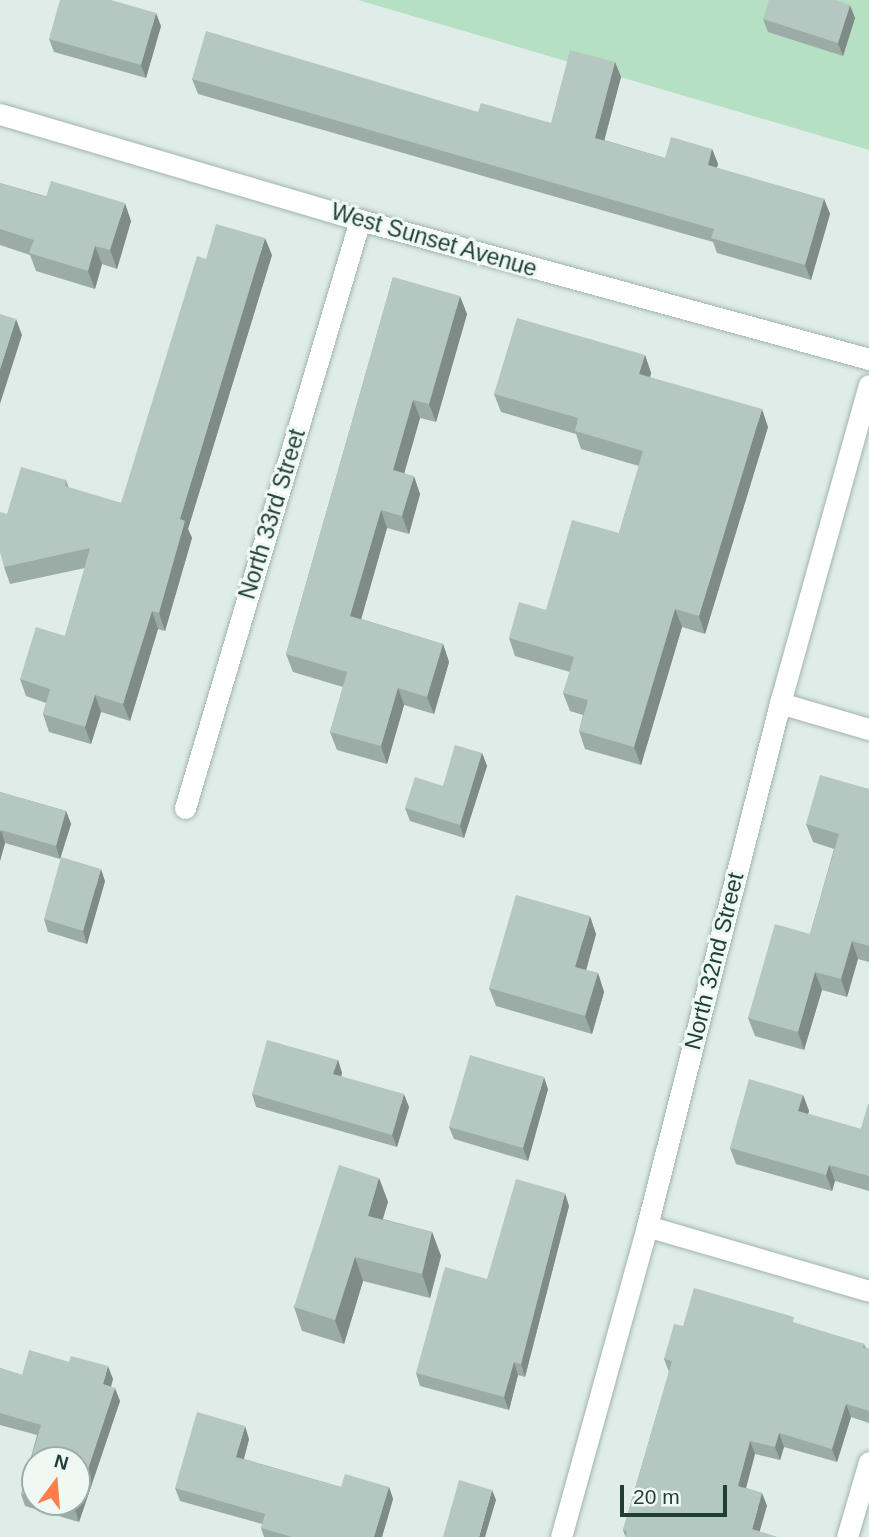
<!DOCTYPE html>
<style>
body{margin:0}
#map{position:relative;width:869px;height:1537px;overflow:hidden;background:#dfece7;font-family:Helvetica,sans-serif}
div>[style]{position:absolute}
.green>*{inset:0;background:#b6e0c3}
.roads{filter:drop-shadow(0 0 2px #a1b4af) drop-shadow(0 0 2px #a1b4af)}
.lane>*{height:21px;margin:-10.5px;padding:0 10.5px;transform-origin:10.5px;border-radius:10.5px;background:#fff}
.street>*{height:21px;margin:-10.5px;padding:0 10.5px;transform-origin:10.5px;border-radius:10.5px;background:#fff}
.wall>*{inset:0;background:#9baba5}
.shaded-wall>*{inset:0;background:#7e8b86}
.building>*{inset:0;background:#b4c7c0}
span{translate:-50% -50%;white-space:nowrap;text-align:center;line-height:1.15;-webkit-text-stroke:6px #f0f8f4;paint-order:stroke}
.street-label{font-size:23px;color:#1e3e37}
.north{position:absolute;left:21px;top:1446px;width:70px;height:70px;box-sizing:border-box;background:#f0f8f4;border:2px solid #9caea8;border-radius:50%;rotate:16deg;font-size:19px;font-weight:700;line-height:28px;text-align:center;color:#1e3e37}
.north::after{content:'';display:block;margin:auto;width:24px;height:32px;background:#ff7e4a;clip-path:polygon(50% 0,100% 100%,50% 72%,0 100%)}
.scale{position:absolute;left:620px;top:1485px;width:107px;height:32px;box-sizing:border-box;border:4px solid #1e3e37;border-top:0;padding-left:9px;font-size:21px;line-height:24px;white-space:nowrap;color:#1e3e37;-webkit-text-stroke:5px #f0f8f4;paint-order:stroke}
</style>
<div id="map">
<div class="green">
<i style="clip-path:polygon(358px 0,869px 0,869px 150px)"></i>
</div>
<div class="roads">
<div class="lane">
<i style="left:847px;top:1537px;width:78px;rotate:-73.7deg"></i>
</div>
<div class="street">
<i style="left:0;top:114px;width:375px;rotate:16.4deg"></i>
<i style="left:360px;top:220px;width:528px;rotate:15.27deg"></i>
<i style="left:780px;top:703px;width:93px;rotate:16.3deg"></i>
<i style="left:185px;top:808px;width:613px;rotate:-73.43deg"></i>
<i style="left:647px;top:1226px;width:231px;rotate:16.3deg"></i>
<i style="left:561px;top:1537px;width:323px;rotate:-74.5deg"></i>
<i style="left:647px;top:1226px;width:540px;rotate:-75.73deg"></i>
<i style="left:780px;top:703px;width:330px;rotate:-74.4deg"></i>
</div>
</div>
<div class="wall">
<i style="clip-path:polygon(855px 18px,843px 56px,768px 32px,763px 19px)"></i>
<i style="clip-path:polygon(161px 26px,146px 78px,54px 52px,49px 39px)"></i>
<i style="clip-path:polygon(615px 62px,621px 77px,604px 140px,665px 158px,712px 149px,718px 164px,717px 168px,824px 199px,830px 214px,811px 280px,717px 253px,713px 242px,198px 94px,192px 79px,478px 112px,551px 123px)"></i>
<i style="clip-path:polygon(0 183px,131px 221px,117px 269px,102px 264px,95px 289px,36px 271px,30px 255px,0 245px)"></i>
<i style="clip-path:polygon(272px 255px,188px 529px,192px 538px,165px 631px,158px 629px,130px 721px,101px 712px,91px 744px,49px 732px,43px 714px,46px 703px,26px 696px,20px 679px,65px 636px,85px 568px,10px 584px,4px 567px,7px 514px,66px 480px,69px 488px,121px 503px,206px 259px)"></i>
<i style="clip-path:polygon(393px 277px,467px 314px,436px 422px,420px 418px,404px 473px,420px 494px,409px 534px,387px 528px,361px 619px,443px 644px,449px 662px,434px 714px,404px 705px,387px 764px,337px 750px,330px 732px,343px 687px,293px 672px,286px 654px)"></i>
<i style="clip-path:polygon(645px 355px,651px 373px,650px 377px,768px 427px,705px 634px,682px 627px,641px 765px,585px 749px,579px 731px,583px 715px,570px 711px,563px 693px,570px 672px,515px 656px,509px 638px,546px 610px,619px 533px,639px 466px,581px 449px,576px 434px,501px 412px,494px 394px)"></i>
<i style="clip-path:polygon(482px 753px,487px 766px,464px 838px,410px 821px,405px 808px,443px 786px)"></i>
<i style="clip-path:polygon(869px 789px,869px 962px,858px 959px,847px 997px,822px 990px,804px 1050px,755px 1036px,748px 1018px,810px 934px,834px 849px,813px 842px,806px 824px)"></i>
<i style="clip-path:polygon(0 792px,66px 811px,71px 824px,60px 859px,5px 843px,0 861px)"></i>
<i style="clip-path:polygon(105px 881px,87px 944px,48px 932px,44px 919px)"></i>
<i style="clip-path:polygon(596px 934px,586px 970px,598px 973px,604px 992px,592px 1034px,496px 1006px,489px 988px)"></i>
<i style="clip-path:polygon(338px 1060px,342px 1073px,341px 1076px,409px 1107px,397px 1147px,256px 1107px,252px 1094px)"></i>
<i style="clip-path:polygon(548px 1089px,528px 1161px,454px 1139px,449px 1127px)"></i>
<i style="clip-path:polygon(803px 1095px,809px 1111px,808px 1114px,861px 1129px,869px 1104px,869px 1191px,835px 1181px,832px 1191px,736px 1164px,730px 1148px)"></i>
<i style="clip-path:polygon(379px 1178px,388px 1202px,383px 1219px,432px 1232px,441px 1256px,430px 1298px,363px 1281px,344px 1344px,302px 1331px,294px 1307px)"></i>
<i style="clip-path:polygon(569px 1206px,525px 1377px,518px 1375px,509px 1410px,420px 1386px,416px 1373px,487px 1279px)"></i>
<i style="clip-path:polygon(796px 1324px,864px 1344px,866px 1348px,869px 1349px,869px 1423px,851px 1417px,837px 1462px,784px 1447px,780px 1460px,755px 1454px,746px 1488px,762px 1493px,767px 1506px,625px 1536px,623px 1530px,669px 1372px,664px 1359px,683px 1326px)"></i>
<i style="clip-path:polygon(evenodd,0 1368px,22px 1375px,113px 1379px,111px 1386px,120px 1401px,79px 1522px,25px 1506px,21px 1494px,37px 1435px,0 1425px,0 1368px,35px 1460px,77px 1502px,35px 1502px,35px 1460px)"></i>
<i style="clip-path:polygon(249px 1439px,244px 1459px,341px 1487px,389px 1487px,393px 1499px,382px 1537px,264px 1537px,261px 1528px,262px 1524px,180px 1501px,175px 1488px)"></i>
</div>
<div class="shaded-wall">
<i style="clip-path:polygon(850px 5px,855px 18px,843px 56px,838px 43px)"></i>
<i style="clip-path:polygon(156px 13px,161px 26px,146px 78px,141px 65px)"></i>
<i style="clip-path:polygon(615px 62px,621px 77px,601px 153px,595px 138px)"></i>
<i style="clip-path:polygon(712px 149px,718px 164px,713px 180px,708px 165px)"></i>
<i style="clip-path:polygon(824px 199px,830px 214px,811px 280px,805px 265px)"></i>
<i style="clip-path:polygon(125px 203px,131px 221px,117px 269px,110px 250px)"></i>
<i style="clip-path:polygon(265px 238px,272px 255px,188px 529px,192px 538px,165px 631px,159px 613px,180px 519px)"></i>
<i style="clip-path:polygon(95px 246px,102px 264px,95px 289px,88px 271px)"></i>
<i style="clip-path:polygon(460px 296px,467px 314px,436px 422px,429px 404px)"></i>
<i style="clip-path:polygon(16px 319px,22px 335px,0 404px,0 369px)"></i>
<i style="clip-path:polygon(645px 355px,651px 373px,646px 392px,639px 374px)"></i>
<i style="clip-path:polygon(413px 400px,420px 418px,400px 488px,393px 470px)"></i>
<i style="clip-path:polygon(762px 409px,768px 427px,705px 634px,699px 616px)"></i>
<i style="clip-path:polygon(414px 476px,420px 494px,409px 534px,402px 516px)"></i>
<i style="clip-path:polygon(381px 510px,387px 528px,357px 634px,350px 616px)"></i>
<i style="clip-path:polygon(675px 609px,682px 627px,641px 765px,634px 747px)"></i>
<i style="clip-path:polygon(152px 611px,158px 629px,130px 721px,123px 704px)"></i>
<i style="clip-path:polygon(443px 644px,449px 662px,434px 714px,427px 697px)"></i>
<i style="clip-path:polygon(398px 688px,404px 705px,387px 764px,381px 746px)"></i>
<i style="clip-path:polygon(95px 695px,101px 712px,91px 744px,85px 727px)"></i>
<i style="clip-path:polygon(482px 753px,487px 766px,464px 838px,460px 825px)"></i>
<i style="clip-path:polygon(66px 811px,71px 824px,60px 859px,56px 846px)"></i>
<i style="clip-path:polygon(1px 830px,5px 843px,0 861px,0 832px)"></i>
<i style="clip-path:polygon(101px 869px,105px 881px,87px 944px,83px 931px)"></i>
<i style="clip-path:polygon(590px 916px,596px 934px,582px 985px,575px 967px)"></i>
<i style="clip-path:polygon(852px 941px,858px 959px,847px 997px,841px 979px)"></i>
<i style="clip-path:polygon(815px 972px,822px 990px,804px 1050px,798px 1032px)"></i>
<i style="clip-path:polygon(598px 973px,604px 992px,592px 1034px,585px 1016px)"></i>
<i style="clip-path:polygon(338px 1060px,342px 1073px,338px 1087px,333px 1074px)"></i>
<i style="clip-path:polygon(544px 1077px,548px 1089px,528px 1161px,523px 1148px)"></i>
<i style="clip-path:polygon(404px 1094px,409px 1107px,397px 1147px,392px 1135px)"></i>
<i style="clip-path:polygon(803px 1095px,809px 1111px,804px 1127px,798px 1111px)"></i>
<i style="clip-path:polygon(829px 1165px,835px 1181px,832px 1191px,826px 1175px)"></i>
<i style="clip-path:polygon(379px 1178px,388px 1202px,376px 1239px,368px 1216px)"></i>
<i style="clip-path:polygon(565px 1193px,569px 1206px,525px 1377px,521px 1364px)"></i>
<i style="clip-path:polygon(432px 1232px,441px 1256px,430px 1298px,422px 1274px)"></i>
<i style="clip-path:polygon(355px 1257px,363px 1281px,344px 1344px,335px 1320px)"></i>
<i style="clip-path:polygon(514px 1362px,518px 1375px,509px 1410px,504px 1397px)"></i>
<i style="clip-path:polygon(108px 1366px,113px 1379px,108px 1397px,103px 1384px)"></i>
<i style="clip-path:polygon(115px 1388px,120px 1401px,79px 1522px,75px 1509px)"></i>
<i style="clip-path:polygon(846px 1404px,851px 1417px,837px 1462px,832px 1449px)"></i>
<i style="clip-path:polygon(245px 1426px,249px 1439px,241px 1469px,236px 1457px)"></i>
<i style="clip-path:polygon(779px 1433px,784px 1447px,780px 1460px,775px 1447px)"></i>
<i style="clip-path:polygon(750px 1441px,755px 1454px,743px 1499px,738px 1486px)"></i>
<i style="clip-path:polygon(389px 1487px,393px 1499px,382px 1537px,374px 1537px)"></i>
<i style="clip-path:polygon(492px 1490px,496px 1500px,485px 1537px,479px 1537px)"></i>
<i style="clip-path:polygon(762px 1493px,767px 1506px,758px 1537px,752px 1529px)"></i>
</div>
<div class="building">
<i style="clip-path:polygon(60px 0,111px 0,156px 13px,141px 65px,49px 39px)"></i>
<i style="clip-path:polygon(769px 0,836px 0,850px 5px,838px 43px,763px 19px)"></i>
<i style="clip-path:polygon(206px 31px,478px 112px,481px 103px,551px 123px,570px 50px,615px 62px,595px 138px,665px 158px,671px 137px,712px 149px,708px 165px,824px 199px,805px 265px,711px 238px,714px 229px,192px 79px)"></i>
<i style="clip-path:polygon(51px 181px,125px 203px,110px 250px,95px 246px,88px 271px,29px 253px,34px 240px,0 229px,0 183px,46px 197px)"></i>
<i style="clip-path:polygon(216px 224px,265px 238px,180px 519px,185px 521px,159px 613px,152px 611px,123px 704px,95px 695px,85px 727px,43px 714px,50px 689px,20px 679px,36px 627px,65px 636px,90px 548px,4px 567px,0 552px,0 512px,7px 514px,21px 467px,66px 480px,65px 486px,121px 503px,197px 256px,206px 259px)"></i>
<i style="clip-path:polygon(393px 277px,460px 296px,429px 404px,413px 400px,393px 470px,414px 476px,402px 516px,381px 510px,350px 616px,443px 644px,427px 697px,398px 688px,381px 746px,330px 732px,347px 672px,286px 654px)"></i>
<i style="clip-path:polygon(0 314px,16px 319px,0 369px)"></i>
<i style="clip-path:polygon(517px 318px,645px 355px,639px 374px,762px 409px,699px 616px,675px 609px,634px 747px,579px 731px,588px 700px,563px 693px,574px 657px,509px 638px,519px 602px,546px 610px,572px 520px,619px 533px,643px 451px,575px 431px,578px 418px,494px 394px)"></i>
<i style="clip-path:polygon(455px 745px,482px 753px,460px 825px,405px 808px,415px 777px,443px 786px)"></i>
<i style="clip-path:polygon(820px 775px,869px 789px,869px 946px,852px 941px,841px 979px,815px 972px,798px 1032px,748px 1018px,775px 924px,810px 934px,839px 834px,806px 824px)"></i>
<i style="clip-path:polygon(0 792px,66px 811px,56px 846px,1px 830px,0 832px)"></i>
<i style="clip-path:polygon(61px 857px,101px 869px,83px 931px,44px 919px)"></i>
<i style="clip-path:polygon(516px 895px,590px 916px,575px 967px,598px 973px,585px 1016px,489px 988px)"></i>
<i style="clip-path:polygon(267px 1040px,338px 1060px,333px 1074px,404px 1094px,392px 1135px,252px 1094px)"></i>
<i style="clip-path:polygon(470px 1055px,544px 1077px,523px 1148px,449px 1127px)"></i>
<i style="clip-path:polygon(749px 1079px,803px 1095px,798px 1111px,861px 1129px,868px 1104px,869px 1104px,869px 1176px,829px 1165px,826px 1175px,730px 1148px)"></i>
<i style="clip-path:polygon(339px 1165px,379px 1178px,368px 1216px,432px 1232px,422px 1274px,355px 1257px,335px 1320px,294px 1307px)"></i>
<i style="clip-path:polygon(516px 1179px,565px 1193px,521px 1364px,514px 1362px,504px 1397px,416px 1373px,445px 1267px,487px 1279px)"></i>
<i style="clip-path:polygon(694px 1288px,794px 1317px,793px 1322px,864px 1344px,863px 1348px,869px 1349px,869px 1411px,846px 1404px,832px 1449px,779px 1433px,775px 1447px,750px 1441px,738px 1486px,762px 1493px,752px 1529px,778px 1537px,625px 1537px,627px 1531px,623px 1530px,672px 1361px,664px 1359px,674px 1324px,683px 1326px)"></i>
<i style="clip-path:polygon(29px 1350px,69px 1362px,71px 1356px,108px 1366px,103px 1384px,115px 1388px,77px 1502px,77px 1460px,35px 1460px,35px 1498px,21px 1494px,41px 1425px,0 1413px,0 1368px,22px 1375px)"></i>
<i style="clip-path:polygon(197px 1412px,245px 1426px,236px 1457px,341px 1487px,345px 1474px,389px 1487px,374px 1537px,292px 1537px,261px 1528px,265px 1514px,175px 1488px)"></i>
<i style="clip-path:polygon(459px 1480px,492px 1490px,479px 1537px,443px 1537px)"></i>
<i style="clip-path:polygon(50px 1502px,77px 1502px,75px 1509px)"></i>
</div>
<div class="street-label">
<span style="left:434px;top:240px;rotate:16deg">West Sunset Avenue</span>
<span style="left:272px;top:514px;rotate:-73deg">North 33rd Street</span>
<span style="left:714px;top:961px;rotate:-76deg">North 32nd Street</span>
</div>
<div class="north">N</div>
<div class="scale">20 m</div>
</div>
